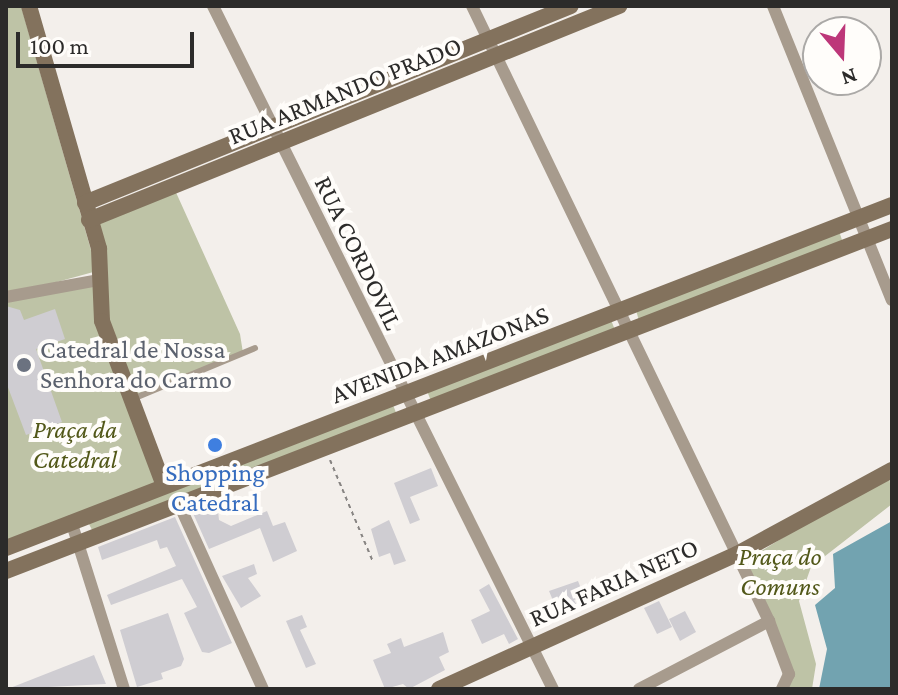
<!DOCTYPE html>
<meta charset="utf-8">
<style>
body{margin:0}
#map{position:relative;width:898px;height:695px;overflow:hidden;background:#f3efeb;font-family:"Crimson Pro",serif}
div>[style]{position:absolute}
.green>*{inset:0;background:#bec3a6}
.water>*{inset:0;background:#72a3b0}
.building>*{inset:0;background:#cfcdd2}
.path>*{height:2px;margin-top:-1px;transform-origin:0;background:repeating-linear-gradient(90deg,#878482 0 4px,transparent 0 8px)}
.lane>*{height:6px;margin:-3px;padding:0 3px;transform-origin:3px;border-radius:3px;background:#a79b8d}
.street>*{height:12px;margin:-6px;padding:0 6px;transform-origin:6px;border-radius:6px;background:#a79b8d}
.secondary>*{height:16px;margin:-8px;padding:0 8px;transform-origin:8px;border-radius:8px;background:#83725d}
.dots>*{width:22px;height:22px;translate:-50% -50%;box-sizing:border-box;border:4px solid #fffdfa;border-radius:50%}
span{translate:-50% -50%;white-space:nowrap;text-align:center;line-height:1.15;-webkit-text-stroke:8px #fffdfa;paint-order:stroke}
.street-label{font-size:26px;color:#2c2b2a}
.worship-label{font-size:26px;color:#5b616d}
.left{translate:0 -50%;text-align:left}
.park-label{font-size:26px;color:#525819;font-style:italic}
.shop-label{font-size:26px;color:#366cbe}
.frame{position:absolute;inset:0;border:8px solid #2c2b2a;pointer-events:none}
.north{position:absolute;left:802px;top:16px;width:80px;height:80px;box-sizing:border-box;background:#fffdfa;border:2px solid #aba9a7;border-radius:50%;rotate:161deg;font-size:22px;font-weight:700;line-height:32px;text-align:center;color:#2c2b2a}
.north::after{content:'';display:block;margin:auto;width:28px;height:36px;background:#bd3779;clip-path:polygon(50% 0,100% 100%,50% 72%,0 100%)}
.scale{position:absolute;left:16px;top:32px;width:178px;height:36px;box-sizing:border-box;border:4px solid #2c2b2a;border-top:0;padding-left:10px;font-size:24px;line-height:28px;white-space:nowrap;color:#2c2b2a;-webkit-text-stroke:6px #fffdfa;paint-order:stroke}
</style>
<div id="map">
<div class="green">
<i style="clip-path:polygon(6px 6px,21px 6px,97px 271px,6px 296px)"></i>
<i style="clip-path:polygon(174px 188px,240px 334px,243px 353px,133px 398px,166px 486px,6px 548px,6px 298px,99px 280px,91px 222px)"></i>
<i style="clip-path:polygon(839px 231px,843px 243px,639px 321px,636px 310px)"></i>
<i style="clip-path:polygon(611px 320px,615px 330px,431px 401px,427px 391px)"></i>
<i style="clip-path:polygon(393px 405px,397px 415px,93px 532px,88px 522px)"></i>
<i style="clip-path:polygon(889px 473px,892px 504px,811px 567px,799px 601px,816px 664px,812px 689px,783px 689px,788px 675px,745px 561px)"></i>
</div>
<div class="water">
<i style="clip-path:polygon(892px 521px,892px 689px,819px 689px,827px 649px,815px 605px,835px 588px,833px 554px)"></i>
</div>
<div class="building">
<i style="clip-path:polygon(6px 306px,20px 310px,24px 320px,55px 309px,65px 339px,36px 349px,62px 422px,26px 435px,6px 382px)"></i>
<i style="clip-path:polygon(431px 468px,438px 486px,410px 497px,420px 520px,410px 524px,394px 483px)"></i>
<i style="clip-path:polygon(217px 501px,219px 520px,231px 526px,267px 511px,273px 526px,285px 522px,297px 551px,273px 562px,260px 528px,209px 549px,192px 511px)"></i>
<i style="clip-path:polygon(175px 517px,232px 643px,209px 653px,202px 652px,184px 613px,197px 607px,182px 579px,111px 605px,107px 595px,176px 566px,167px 547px,160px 549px,157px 540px,102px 560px,98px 547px)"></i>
<i style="clip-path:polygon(389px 520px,406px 561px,394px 565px,390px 553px,379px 557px,371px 529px)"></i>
<i style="clip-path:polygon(254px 564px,257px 574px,248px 578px,261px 596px,241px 608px,222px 576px)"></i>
<i style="clip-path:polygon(578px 581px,584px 596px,574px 600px,578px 607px,559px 615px,549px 591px)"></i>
<i style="clip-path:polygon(489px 584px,518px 639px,509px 644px,504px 634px,482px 644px,471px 620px,490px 611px,479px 590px)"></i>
<i style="clip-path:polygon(659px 601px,672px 627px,657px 634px,644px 608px)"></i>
<i style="clip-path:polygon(685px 611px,696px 632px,680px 641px,669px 619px)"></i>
<i style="clip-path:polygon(168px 613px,184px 659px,181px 666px,161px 673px,163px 679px,137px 687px,120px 630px)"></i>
<i style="clip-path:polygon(302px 615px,307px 627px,300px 630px,316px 664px,306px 668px,286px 621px)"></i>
<i style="clip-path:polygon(443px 632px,449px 652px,439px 657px,445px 670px,409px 689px,403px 684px,385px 689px,373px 660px,391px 653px,387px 644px,401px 638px,404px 647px)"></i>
<i style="clip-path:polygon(94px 655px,106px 684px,10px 689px,10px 688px)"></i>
</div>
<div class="path">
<i style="left:330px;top:460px;width:111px;rotate:67.1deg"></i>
</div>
<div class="lane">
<i style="left:135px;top:398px;width:130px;rotate:-22.6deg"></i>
</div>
<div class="street">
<i style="left:213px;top:6px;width:763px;rotate:63.54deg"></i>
<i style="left:472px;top:6px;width:683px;rotate:64.22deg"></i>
<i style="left:769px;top:621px;width:57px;rotate:69.3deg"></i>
<i style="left:789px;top:674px;width:17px;rotate:115deg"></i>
<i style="left:773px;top:6px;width:317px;rotate:68deg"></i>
<i style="left:6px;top:297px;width:95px;rotate:-10.4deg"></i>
<i style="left:179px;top:504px;width:203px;rotate:65.6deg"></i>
<i style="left:71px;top:521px;width:176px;rotate:72.5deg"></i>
<i style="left:639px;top:689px;width:147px;rotate:-27.6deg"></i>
</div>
<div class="secondary">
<i style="left:29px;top:6px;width:253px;rotate:73.9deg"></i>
<i style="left:99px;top:249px;width:72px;rotate:87.6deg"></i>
<i style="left:102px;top:321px;width:176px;rotate:69.4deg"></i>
<i style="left:85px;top:203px;width:524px;rotate:-22.07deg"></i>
<i style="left:89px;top:220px;width:572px;rotate:-21.99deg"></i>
<i style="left:6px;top:548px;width:950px;rotate:-21.16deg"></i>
<i style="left:6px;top:571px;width:950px;rotate:-21.11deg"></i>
<i style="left:439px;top:689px;width:327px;rotate:-24.4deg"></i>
<i style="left:737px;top:554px;width:176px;rotate:-28.5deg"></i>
</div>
<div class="dots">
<i style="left:24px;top:365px;background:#6b7280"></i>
<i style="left:215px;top:445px;background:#3f7fe0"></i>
</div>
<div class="street-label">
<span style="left:345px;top:91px;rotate:-22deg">RUA ARMANDO PRADO</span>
<span style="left:358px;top:253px;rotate:64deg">RUA CORDOVIL</span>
<span style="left:440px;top:355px;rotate:-21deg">AVENIDA AMAZONAS</span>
<span style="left:614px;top:583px;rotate:-24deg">RUA FARIA NETO</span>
</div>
<div class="worship-label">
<span class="left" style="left:40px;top:365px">Catedral de Nossa<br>Senhora do Carmo</span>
</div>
<div class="park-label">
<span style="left:75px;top:445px">Praça da<br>Catedral</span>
<span style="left:780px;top:572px">Praça do<br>Comuns</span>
</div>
<div class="shop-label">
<span style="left:215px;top:488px">Shopping<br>Catedral</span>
</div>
<div class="frame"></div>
<div class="north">N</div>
<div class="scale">100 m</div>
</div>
